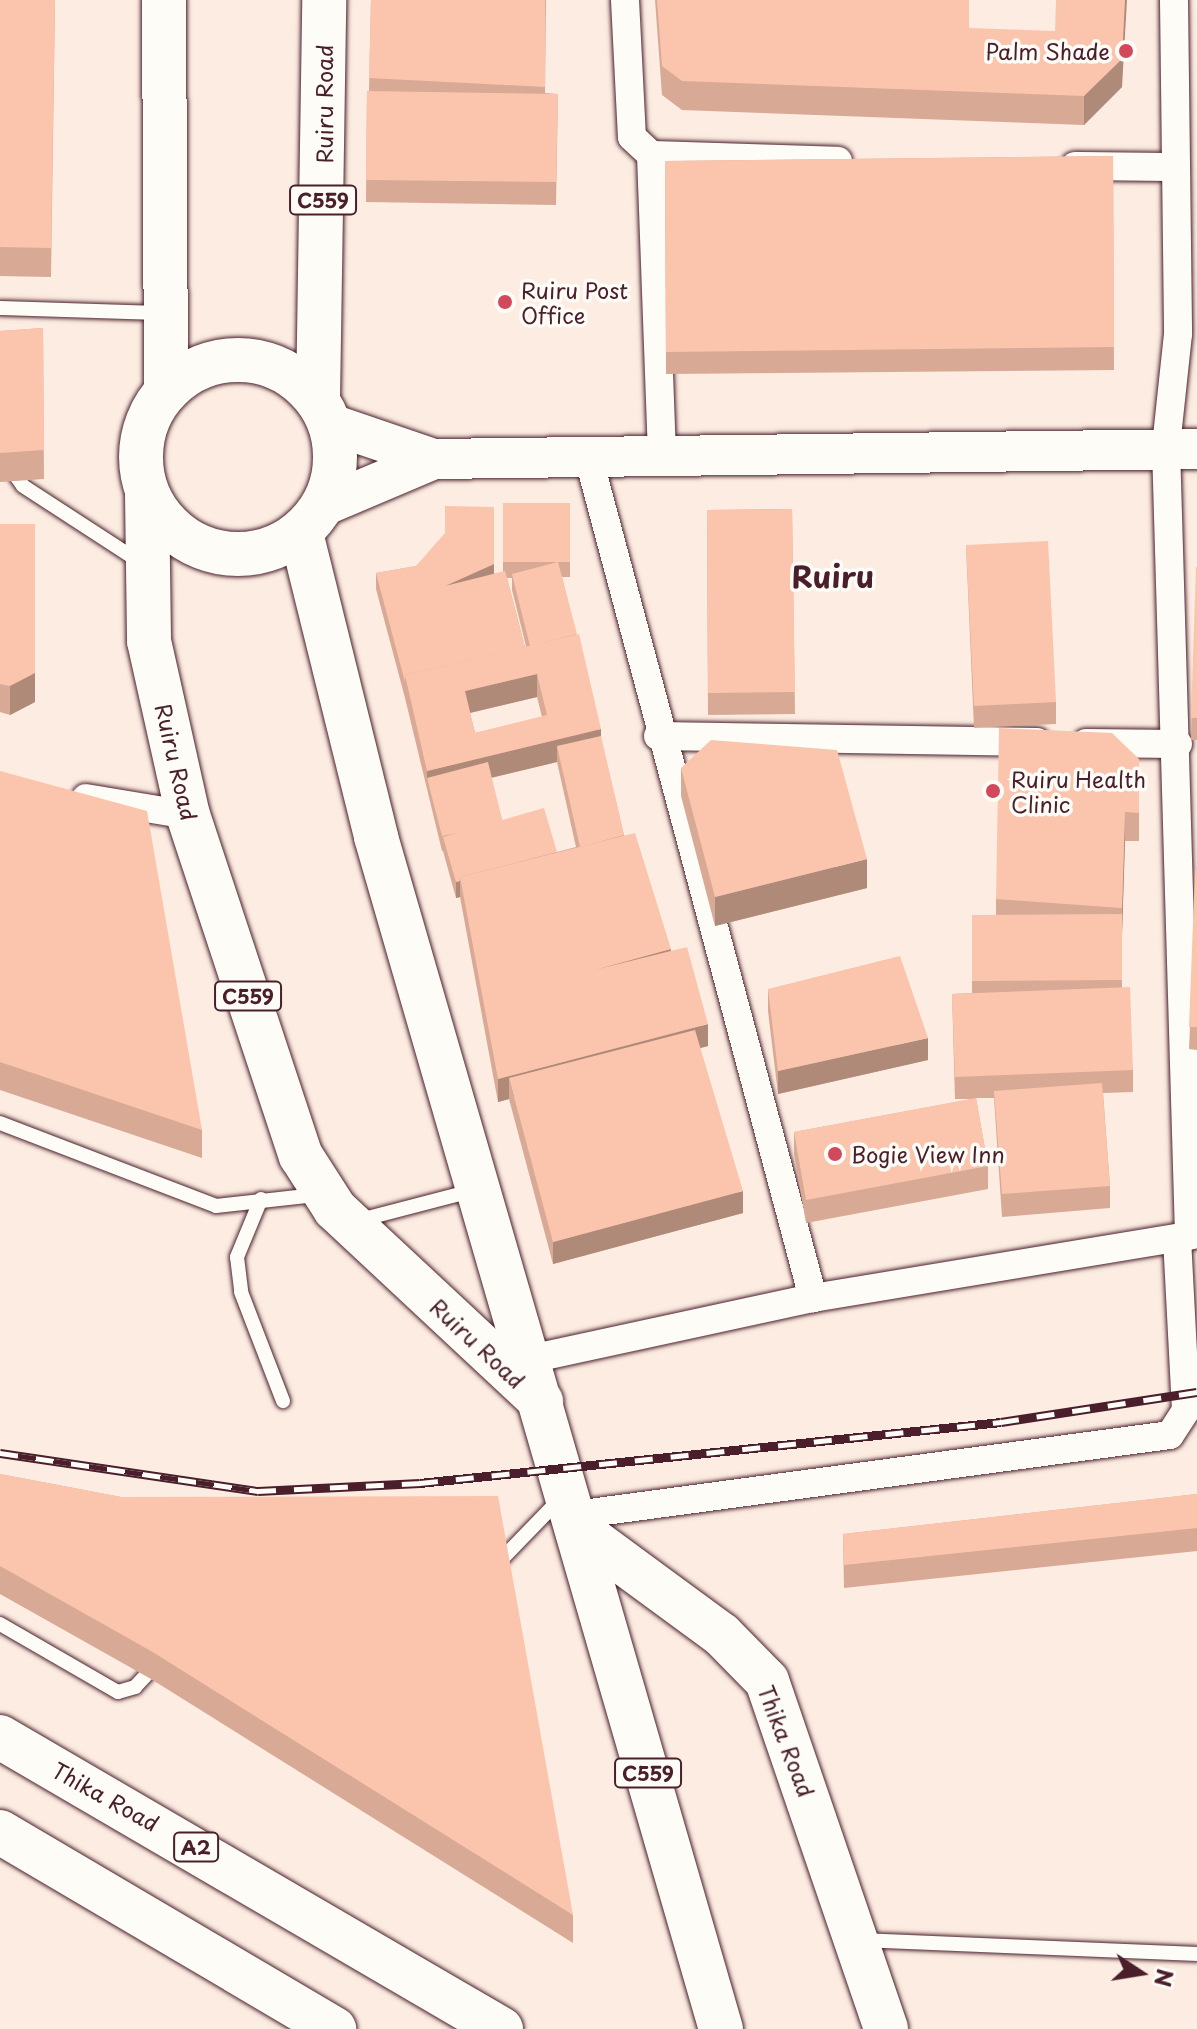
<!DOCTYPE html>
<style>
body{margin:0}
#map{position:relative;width:1197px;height:2029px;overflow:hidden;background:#fcece1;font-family:"Playpen Sans",sans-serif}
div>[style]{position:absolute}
.roads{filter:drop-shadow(0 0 2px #4a1f2b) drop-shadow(0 0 2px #4a1f2b)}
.lane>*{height:14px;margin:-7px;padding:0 7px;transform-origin:7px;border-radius:7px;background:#fdfcf7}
.street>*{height:28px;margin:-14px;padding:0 14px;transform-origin:14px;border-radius:14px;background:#fdfcf7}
.secondary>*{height:40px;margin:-20px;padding:0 20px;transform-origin:20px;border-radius:20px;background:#fdfcf7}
.primary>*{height:44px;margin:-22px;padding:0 22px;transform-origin:22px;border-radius:22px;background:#fdfcf7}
.primary>.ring{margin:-22px;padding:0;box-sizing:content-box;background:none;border:44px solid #fdfcf7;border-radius:50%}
.highway>*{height:44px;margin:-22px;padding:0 22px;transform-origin:22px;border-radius:22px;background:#fdfcf7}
.rail>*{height:9px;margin-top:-4.5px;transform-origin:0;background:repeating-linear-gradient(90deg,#fdfcf7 0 18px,#4a1f2b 0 36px);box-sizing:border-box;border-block:2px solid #4a1f2b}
.wall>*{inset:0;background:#d8a995}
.shaded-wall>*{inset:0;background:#b08a79}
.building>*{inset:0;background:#fbc5ad}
.dots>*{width:22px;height:22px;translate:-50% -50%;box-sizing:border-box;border:4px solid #fdfcf7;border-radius:50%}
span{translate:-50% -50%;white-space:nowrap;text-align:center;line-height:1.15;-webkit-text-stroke:7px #fdfcf7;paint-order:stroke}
.shield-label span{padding:2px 6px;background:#fdfcf7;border:2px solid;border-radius:6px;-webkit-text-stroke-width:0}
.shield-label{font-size:20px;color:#4a1f2b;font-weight:700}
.poi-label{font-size:22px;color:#4a1f2b}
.right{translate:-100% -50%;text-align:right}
.left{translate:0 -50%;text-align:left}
.street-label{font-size:22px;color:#4a1f2b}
.district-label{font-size:30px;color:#4a1f2b;font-weight:700}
.north{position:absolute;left:1101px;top:1933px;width:80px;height:80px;-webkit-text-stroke:6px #fdfcf7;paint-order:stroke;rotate:102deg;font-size:22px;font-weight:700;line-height:32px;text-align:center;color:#4a1f2b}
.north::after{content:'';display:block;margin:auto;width:28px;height:36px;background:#4a1f2b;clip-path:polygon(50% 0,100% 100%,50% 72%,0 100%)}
</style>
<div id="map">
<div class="roads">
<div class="lane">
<i style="left:0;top:308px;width:160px;rotate:1.8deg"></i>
<i style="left:0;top:454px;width:39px;rotate:54deg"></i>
<i style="left:23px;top:486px;width:140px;rotate:33deg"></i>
<i style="left:0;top:1123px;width:231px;rotate:21deg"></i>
<i style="left:216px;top:1206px;width:100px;rotate:-6.3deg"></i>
<i style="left:261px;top:1199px;width:63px;rotate:112.5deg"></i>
<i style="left:237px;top:1257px;width:35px;rotate:83deg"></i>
<i style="left:241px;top:1292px;width:117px;rotate:68.9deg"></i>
<i style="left:360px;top:1220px;width:119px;rotate:-14.6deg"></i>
<i style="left:496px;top:1565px;width:91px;rotate:-45.9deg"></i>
<i style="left:0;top:1624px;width:136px;rotate:30deg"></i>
<i style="left:118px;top:1692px;width:18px;rotate:-16deg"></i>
<i style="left:135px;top:1687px;width:33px;rotate:-47deg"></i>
<i style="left:861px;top:1940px;width:336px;rotate:2.4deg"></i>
</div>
<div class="street">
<i style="left:625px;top:0;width:137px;rotate:87.1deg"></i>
<i style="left:632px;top:137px;width:26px;rotate:43deg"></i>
<i style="left:651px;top:155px;width:298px;rotate:87.9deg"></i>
<i style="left:1174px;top:0;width:334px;rotate:89.3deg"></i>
<i style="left:1178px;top:334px;width:114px;rotate:96.1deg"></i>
<i style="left:1166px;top:447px;width:789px;rotate:88.33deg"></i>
<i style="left:651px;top:155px;width:187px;rotate:1.8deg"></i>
<i style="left:1075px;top:166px;width:100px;rotate:0.6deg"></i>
<i style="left:587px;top:452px;width:876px;rotate:75.04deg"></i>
<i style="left:658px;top:736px;width:379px;rotate:0.9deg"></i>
<i style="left:1086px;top:743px;width:92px;rotate:0.6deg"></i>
<i style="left:86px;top:798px;width:103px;rotate:9.5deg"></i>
<i style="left:530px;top:1359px;width:289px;rotate:-12.2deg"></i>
<i style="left:813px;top:1298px;width:384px;rotate:-9.4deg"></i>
<i style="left:575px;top:1515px;width:600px;rotate:-7.66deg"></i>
<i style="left:1170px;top:1435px;width:30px;rotate:-57deg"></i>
<i style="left:1186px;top:1410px;width:172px;rotate:-93deg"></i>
</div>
<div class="secondary">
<i style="left:331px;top:424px;width:109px;rotate:18.8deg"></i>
<i style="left:323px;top:506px;width:121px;rotate:-22.9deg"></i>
<i style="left:434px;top:459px;width:763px;rotate:-0.75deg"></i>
</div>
<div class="primary">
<i style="left:164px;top:0;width:391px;rotate:89.7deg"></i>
<i class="ring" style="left:141px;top:360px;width:150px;height:150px"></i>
<i style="left:318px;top:400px;width:400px;rotate:-89.1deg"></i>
<i style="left:147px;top:495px;width:146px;rotate:89.2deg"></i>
<i style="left:149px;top:641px;width:178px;rotate:77.4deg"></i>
<i style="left:188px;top:815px;width:359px;rotate:71.7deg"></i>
<i style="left:301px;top:1156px;width:63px;rotate:57.3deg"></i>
<i style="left:335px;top:1209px;width:282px;rotate:43deg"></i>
<i style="left:301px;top:533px;width:313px;rotate:76.1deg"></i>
<i style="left:376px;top:837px;width:1241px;rotate:73.86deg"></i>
<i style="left:579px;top:1530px;width:177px;rotate:36.3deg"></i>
<i style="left:722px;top:1635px;width:64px;rotate:45.6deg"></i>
<i style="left:767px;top:1681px;width:368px;rotate:71.1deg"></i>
</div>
<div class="highway">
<i style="left:0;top:1737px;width:580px;rotate:30.24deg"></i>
<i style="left:0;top:1832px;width:388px;rotate:30.5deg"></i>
</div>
</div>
<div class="rail">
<i style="left:0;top:1453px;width:261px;rotate:8.4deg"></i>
<i style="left:258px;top:1491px;width:162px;rotate:-2.8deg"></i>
<i style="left:420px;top:1483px;width:584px;rotate:-5.99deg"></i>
<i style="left:1001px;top:1422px;width:198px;rotate:-8.7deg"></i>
</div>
<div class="wall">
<i style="clip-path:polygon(0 0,55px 0,51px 277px,0 276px)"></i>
<i style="clip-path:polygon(371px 0,546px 0,545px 93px,558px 94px,556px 205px,366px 202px,367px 91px,369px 91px)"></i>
<i style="clip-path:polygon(655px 0,969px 0,969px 28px,1122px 87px,1084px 125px,682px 110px,662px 95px)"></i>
<i style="clip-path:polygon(1113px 156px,1114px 370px,666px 374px,665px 161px)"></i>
<i style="clip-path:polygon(43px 328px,44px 479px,0 482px,0 331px)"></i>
<i style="clip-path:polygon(evenodd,503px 503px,570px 503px,570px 577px,562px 577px,624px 835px,708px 1046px,700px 1048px,743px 1213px,553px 1264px,509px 1099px,498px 1102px,460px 897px,456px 898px,443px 851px,442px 851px,405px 698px,376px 589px,376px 573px,416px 566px,494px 507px,494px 574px,503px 572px,503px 503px,507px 578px,512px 578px,512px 590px,526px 646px,525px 647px,507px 578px,503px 503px,537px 697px,542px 717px,475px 733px,470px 713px,537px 697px,503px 503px,557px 762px,576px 847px,557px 852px,502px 820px,491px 778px,557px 762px)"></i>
<i style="clip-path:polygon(792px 509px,795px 714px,708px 715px,707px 510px)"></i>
<i style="clip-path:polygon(0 524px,35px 702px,10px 715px,0 712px)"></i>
<i style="clip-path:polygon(966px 545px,1056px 702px,1056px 724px,974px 728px)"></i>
<i style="clip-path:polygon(1197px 567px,1197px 740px,1191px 740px)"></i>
<i style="clip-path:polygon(681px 768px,867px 888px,715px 926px,681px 796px)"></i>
<i style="clip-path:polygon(0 771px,202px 1130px,202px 1158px,0 1090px)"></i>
<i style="clip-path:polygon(1139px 787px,1139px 841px,1125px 841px,1122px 932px,1122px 988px,1133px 1070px,1133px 1092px,1103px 1093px,1110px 1186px,1110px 1208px,1002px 1217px,994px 1098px,976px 1098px,988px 1166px,988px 1189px,806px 1223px,794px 1154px,794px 1132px,972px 1099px,955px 1099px,952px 994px,972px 993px,972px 915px,996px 915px,996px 899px)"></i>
<i style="clip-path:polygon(1197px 870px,1197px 1050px,1189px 1049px)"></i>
<i style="clip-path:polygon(768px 989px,928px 1060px,778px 1094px,768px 1011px)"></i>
<i style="clip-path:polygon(0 1474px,121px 1497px,573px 1915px,573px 1943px,151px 1679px,0 1594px)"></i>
<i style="clip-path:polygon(1197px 1494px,1197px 1551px,844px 1588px,843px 1534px)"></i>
</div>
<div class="shaded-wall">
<i style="clip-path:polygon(1125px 0,1127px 0,1122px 87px,1084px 125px,1084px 96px)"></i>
<i style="clip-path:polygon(35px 524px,35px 702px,10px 715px,10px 686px)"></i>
<i style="clip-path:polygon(494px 564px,494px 579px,445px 586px)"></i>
<i style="clip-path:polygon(537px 674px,537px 697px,465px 714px,465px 691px)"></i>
<i style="clip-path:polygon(601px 729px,601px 751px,557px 746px,557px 762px,431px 792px,427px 778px,427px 771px)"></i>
<i style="clip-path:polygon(1125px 812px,1125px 841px,1122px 936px,1122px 908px)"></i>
<i style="clip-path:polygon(867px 859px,867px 888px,715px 926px,715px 897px)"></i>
<i style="clip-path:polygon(460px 881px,460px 897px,456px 898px,456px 882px)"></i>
<i style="clip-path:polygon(671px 949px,671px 971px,594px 970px)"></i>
<i style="clip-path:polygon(708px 1024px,708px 1046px,514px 1097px,509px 1078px,509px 1099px,498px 1102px,498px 1079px)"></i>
<i style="clip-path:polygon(928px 1038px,928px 1060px,778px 1094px,778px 1071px)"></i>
<i style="clip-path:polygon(743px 1191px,743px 1213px,553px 1264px,553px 1242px)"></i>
</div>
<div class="building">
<i style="clip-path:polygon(0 0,55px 0,51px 248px,0 247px)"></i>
<i style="clip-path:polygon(371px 0,545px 0,545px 87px,369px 78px)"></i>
<i style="clip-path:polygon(657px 0,969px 0,969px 28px,1055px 31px,1056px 0,1125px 0,1122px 59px,1084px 96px,682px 81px,662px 66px)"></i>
<i style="clip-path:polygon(367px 91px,558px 94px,556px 182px,366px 180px)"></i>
<i style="clip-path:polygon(1113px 156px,1114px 347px,666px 352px,665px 161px)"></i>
<i style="clip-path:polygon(43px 328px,44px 450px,0 453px,0 331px)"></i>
<i style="clip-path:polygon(503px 503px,570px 503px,570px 562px,503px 562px)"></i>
<i style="clip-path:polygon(445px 506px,494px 507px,494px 564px,445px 586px,505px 571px,525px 647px,405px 675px,405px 682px,376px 573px,416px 566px,445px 533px)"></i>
<i style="clip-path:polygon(792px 509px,795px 692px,708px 693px,707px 510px)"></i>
<i style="clip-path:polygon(0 524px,35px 524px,35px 673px,10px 686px,0 684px)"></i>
<i style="clip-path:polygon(1048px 541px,1056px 702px,974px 706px,966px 545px)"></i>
<i style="clip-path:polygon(558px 562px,577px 634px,530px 646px,512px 574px)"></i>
<i style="clip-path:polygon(1196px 567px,1197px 567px,1197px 718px,1191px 718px)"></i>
<i style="clip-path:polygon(evenodd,579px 634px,601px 729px,427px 771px,405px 675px,579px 634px,537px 674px,547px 715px,475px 733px,465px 691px,537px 674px)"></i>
<i style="clip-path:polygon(999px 728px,1112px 733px,1139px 759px,1139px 813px,1125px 812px,1122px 908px,996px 899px)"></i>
<i style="clip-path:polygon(601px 736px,624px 835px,580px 847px,557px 746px)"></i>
<i style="clip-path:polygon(711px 740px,837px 750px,867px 859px,715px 897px,681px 768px)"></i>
<i style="clip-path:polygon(488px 762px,502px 820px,544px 808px,557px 852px,460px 877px,460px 881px,456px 882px,443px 837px,457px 833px,442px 836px,427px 778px)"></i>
<i style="clip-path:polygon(0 771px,147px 811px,202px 1130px,0 1062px)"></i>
<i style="clip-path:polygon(635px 833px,671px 949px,594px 970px,687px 947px,708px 1024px,498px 1079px,460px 877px)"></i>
<i style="clip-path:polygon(1195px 870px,1197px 870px,1197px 1027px,1189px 1027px)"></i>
<i style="clip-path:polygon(1122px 914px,1122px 980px,972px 981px,972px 915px)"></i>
<i style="clip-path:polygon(900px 956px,928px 1038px,778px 1071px,768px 989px)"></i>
<i style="clip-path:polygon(1130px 987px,1133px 1070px,955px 1077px,952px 994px)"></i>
<i style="clip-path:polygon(695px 1030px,743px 1191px,553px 1242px,509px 1078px)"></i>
<i style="clip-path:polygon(1102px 1083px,1110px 1186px,1002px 1194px,994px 1091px)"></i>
<i style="clip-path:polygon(976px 1098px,988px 1166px,806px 1200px,794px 1132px)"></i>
<i style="clip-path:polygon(0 1474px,121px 1497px,498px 1496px,573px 1915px,151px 1651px,0 1566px)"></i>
<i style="clip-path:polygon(1197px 1494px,1197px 1528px,844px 1565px,843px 1534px)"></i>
</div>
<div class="dots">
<i style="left:1126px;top:51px;background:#d1495b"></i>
<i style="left:505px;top:302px;background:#d1495b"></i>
<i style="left:993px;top:791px;background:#d1495b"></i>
<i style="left:835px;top:1154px;background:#d1495b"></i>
</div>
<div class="shield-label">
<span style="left:323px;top:200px">C559</span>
<span style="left:248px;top:996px">C559</span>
<span style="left:648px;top:1773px">C559</span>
<span style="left:196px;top:1847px">A2</span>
</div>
<div class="poi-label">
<span class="right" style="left:1110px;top:51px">Palm Shade</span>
<span class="left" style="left:521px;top:302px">Ruiru Post<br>Office</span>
<span class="left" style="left:1011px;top:791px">Ruiru Health<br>Clinic</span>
<span class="left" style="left:851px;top:1154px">Bogie View Inn</span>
</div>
<div class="street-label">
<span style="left:324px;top:104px;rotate:-90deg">Ruiru Road</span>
<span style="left:177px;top:762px;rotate:77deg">Ruiru Road</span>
<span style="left:478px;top:1343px;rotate:43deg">Ruiru Road</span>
<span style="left:787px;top:1741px;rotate:69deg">Thika Road</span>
<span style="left:106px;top:1796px;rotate:29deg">Thika Road</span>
</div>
<div class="district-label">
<span style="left:833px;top:576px">Ruiru</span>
</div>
<div class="north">N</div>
</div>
